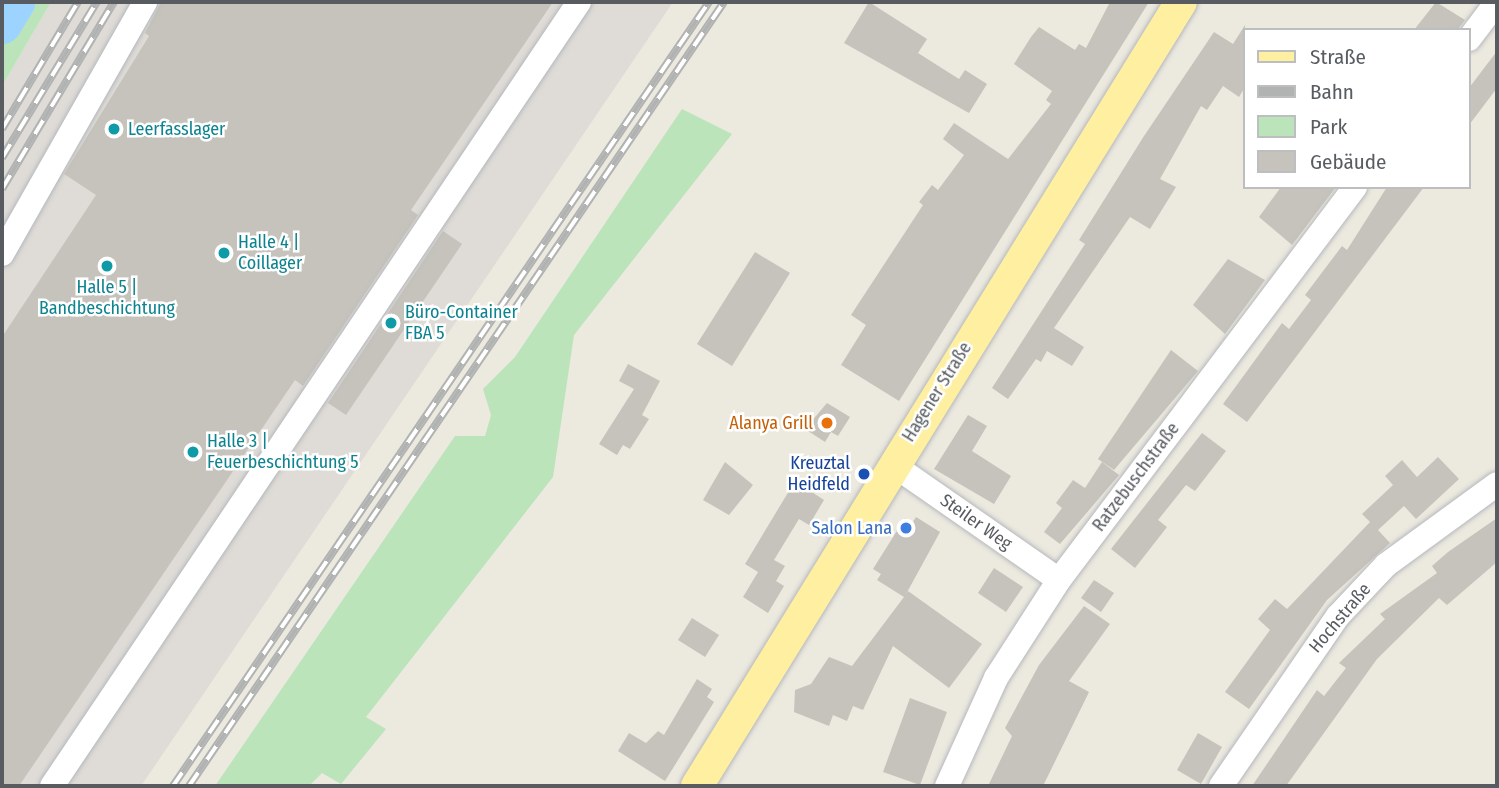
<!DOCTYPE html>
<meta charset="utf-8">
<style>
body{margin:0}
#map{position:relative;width:1499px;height:788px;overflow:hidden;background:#ece9df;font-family:"Fira Sans Condensed",sans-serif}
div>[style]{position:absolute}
.industrial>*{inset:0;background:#dfdcd7}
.green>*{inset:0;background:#bbe4ba}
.river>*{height:40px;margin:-20px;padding:0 20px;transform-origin:20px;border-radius:20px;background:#9cd4ff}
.building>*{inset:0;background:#c6c3bc}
.roads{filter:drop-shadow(0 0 2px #b5b8bd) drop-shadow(0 0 2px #b5b8bd)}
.minor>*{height:24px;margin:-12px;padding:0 12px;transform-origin:12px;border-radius:12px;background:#fff}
.major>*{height:32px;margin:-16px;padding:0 16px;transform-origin:16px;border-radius:16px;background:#ffefa1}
.rail>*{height:8px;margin-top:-4px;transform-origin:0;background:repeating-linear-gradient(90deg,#fff 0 16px,#b1b2b2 0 32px);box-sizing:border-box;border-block:2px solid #b1b2b2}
.dots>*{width:19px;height:19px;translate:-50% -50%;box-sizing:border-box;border:4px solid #fff;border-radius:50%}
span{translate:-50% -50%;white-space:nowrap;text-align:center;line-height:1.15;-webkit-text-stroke:5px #fff;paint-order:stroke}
.culture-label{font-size:18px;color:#0d838f}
.left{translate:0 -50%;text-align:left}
.street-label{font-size:18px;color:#585c61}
.food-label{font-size:18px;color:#c56008}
.right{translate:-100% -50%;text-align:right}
.transit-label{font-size:18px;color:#164399}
.shop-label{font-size:18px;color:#366cbe}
.frame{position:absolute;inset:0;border:4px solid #585c61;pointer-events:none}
.legend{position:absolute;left:1243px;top:28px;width:228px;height:161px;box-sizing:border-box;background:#fff;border:2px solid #bcbec0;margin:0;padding:9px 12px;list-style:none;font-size:21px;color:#585c61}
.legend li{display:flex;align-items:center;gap:14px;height:35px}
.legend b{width:35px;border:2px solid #bcbec0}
</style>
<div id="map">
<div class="industrial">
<i style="clip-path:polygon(51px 2px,673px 2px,141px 786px,2px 786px,2px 86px)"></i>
</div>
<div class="green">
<i style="clip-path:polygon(2px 2px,51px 2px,2px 86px)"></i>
<i style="clip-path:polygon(682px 109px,732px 134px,574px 335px,553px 477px,366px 717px,386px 729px,341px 784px,322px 773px,309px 786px,215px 786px,455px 436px,485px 436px,491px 415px,483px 389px,515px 357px)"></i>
</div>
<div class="river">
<i style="left:2px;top:24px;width:26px;rotate:-59deg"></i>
</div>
<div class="building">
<i style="clip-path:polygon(553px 2px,411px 210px,418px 215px,303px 386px,295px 380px,19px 786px,2px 786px,2px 337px,96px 195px,64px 174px,149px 36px,145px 33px,161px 2px)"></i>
<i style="clip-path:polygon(869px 2px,927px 39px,918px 53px,959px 79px,965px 70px,987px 84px,969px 113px,844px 43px)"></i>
<i style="clip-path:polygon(1110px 2px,1149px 2px,899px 401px,841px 365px,866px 325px,851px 315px,923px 205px,919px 202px,932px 185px,938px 190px,964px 155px,943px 139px,954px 123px,1008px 159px,1051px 104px,1046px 100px,1052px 91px,1014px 64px,1031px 37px,1039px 27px,1075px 50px,1079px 44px,1086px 48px)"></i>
<i style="clip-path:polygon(1436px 2px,1465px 20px,1457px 30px,1414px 30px)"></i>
<i style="clip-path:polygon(1245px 25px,1245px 87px,1239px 97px,1223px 86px,1207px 110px,1201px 106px,1160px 179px,1176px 187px,1150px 229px,1130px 217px,1054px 328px,1084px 347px,1072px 366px,1047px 351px,1041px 362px,1036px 359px,1008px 399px,992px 388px,1085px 244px,1079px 240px,1144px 136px,1214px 32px,1233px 44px)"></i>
<i style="clip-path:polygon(1497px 51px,1497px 88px,1469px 125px,1469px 88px)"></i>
<i style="clip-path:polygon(1281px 187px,1336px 187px,1292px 245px,1259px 217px)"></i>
<i style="clip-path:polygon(1387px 187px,1424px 187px,1247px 422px,1223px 404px,1282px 323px,1289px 329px,1311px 300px,1305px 295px,1342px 246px,1347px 250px)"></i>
<i style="clip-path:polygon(443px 231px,462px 244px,346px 415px,328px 403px)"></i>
<i style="clip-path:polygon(755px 252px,790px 273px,732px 366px,697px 344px)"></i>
<i style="clip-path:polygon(1228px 259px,1265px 280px,1225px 334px,1193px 305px)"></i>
<i style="clip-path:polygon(1171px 350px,1198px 371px,1114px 470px,1098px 459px)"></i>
<i style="clip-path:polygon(628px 364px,660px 381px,642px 415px,649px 419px,630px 449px,623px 445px,617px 455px,599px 444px,634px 389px,619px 381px)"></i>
<i style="clip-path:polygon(827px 403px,850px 417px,838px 436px,831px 432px,825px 442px,805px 429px)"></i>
<i style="clip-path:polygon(968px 415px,987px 426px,972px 451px,1011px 476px,994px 504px,934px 469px)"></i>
<i style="clip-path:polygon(1202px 433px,1226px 451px,1195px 491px,1186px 485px,1158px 520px,1167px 527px,1135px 568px,1111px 549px)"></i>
<i style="clip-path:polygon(1438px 457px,1459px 479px,1416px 519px,1404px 506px,1378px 530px,1390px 543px,1327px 600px,1249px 709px,1225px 692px,1270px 630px,1258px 619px,1275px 599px,1287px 609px,1370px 522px,1362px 514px,1393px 485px,1385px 476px,1402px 460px,1417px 477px)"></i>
<i style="clip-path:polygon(725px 462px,753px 485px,729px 515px,703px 500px)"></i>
<i style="clip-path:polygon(1102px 462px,1119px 475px,1060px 544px,1044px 532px,1062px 508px,1056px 503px,1073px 480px,1085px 488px)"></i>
<i style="clip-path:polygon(795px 481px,824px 500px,809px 525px,799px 519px,774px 560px,785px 566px,776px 581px,784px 586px,768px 613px,743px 597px,758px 572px,745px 564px)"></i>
<i style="clip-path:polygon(916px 517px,940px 532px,905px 596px,908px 591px,982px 644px,949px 688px,893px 646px,863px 710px,853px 706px,847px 721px,833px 715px,829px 726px,794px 712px,795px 690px,811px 684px,829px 657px,852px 666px,904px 597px,877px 580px,881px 574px,873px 569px,905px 518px,913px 522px)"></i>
<i style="clip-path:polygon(1497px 518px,1497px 562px,1447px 605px,1439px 598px,1377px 659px,1286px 786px,1252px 786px,1317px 690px,1324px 696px,1346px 668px,1339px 663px,1385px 619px,1380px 614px,1437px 573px,1432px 566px,1448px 552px)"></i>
<i style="clip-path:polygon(994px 568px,1023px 587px,1006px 612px,978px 593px)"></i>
<i style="clip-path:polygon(1094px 580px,1114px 593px,1101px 612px,1081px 598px)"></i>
<i style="clip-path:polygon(1084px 606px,1110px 624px,1069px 681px,1089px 692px,1043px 786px,988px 786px,1012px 736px,1005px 728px,1039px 665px)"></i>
<i style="clip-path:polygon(692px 618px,719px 635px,705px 657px,678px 640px)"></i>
<i style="clip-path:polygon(697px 679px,712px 689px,707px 697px,714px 702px,665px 781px,618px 751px,629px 733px,646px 743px,658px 731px,664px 735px)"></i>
<i style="clip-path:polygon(910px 698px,947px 712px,920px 785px,883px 772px)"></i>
<i style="clip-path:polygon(1198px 733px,1222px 747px,1201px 784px,1177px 770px)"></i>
</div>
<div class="roads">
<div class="minor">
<i style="left:1469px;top:39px;width:46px;rotate:-52.9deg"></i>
<i style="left:2px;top:254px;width:290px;rotate:-60.4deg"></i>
<i style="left:892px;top:464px;width:203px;rotate:34.8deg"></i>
<i style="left:52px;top:786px;width:945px;rotate:-56.09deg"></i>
<i style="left:947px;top:786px;width:119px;rotate:-65.6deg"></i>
<i style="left:996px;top:678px;width:117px;rotate:-57.3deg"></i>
<i style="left:1059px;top:580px;width:492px;rotate:-53deg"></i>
<i style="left:1221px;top:786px;width:206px;rotate:-55.5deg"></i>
<i style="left:1338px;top:616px;width:70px;rotate:-46.7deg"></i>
<i style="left:1386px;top:565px;width:137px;rotate:-36.1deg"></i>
</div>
<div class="major">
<i style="left:697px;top:786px;width:921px;rotate:-58.31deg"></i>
</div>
</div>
<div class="rail">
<i style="left:2px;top:129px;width:148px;rotate:-59.1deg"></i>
<i style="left:2px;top:158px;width:183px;rotate:-58.7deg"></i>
<i style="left:2px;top:189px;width:218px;rotate:-59.1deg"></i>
<i style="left:173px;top:786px;width:950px;rotate:-55.64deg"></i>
<i style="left:189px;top:786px;width:949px;rotate:-55.69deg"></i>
</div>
<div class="dots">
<i style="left:114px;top:129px;background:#0f9aa8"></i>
<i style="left:224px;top:253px;background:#0f9aa8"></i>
<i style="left:107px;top:266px;background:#0f9aa8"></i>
<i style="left:391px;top:323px;background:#0f9aa8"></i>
<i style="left:827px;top:423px;background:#e8710a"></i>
<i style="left:193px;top:452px;background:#0f9aa8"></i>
<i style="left:864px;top:474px;background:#1a4fb4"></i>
<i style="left:906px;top:528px;background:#3f7fe0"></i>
</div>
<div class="culture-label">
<span class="left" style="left:128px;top:129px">Leerfasslager</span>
<span class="left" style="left:238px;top:253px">Halle 4 |<br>Coillager</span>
<span style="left:107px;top:298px">Halle 5 |<br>Bandbeschichtung</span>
<span class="left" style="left:405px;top:323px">Büro-Container<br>FBA 5</span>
<span class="left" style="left:207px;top:452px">Halle 3 |<br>Feuerbeschichtung 5</span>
</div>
<div class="street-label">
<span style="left:937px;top:392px;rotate:-58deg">Hagener Straße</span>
<span style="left:1136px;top:477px;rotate:-53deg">Ratzebuschstraße</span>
<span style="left:976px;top:522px;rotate:35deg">Steiler Weg</span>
<span style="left:1340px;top:618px;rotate:-50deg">Hochstraße</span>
</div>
<div class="food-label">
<span class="right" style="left:813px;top:423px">Alanya Grill</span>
</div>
<div class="transit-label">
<span class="right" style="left:850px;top:474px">Kreuztal<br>Heidfeld</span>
</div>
<div class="shop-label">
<span class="right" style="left:892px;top:528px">Salon Lana</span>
</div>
<div class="frame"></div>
<ul class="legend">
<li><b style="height:9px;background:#ffefa1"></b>Straße</li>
<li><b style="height:9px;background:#b1b2b2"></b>Bahn</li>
<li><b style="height:19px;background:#bbe4ba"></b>Park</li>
<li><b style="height:19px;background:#c6c3bc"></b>Gebäude</li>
</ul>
</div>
